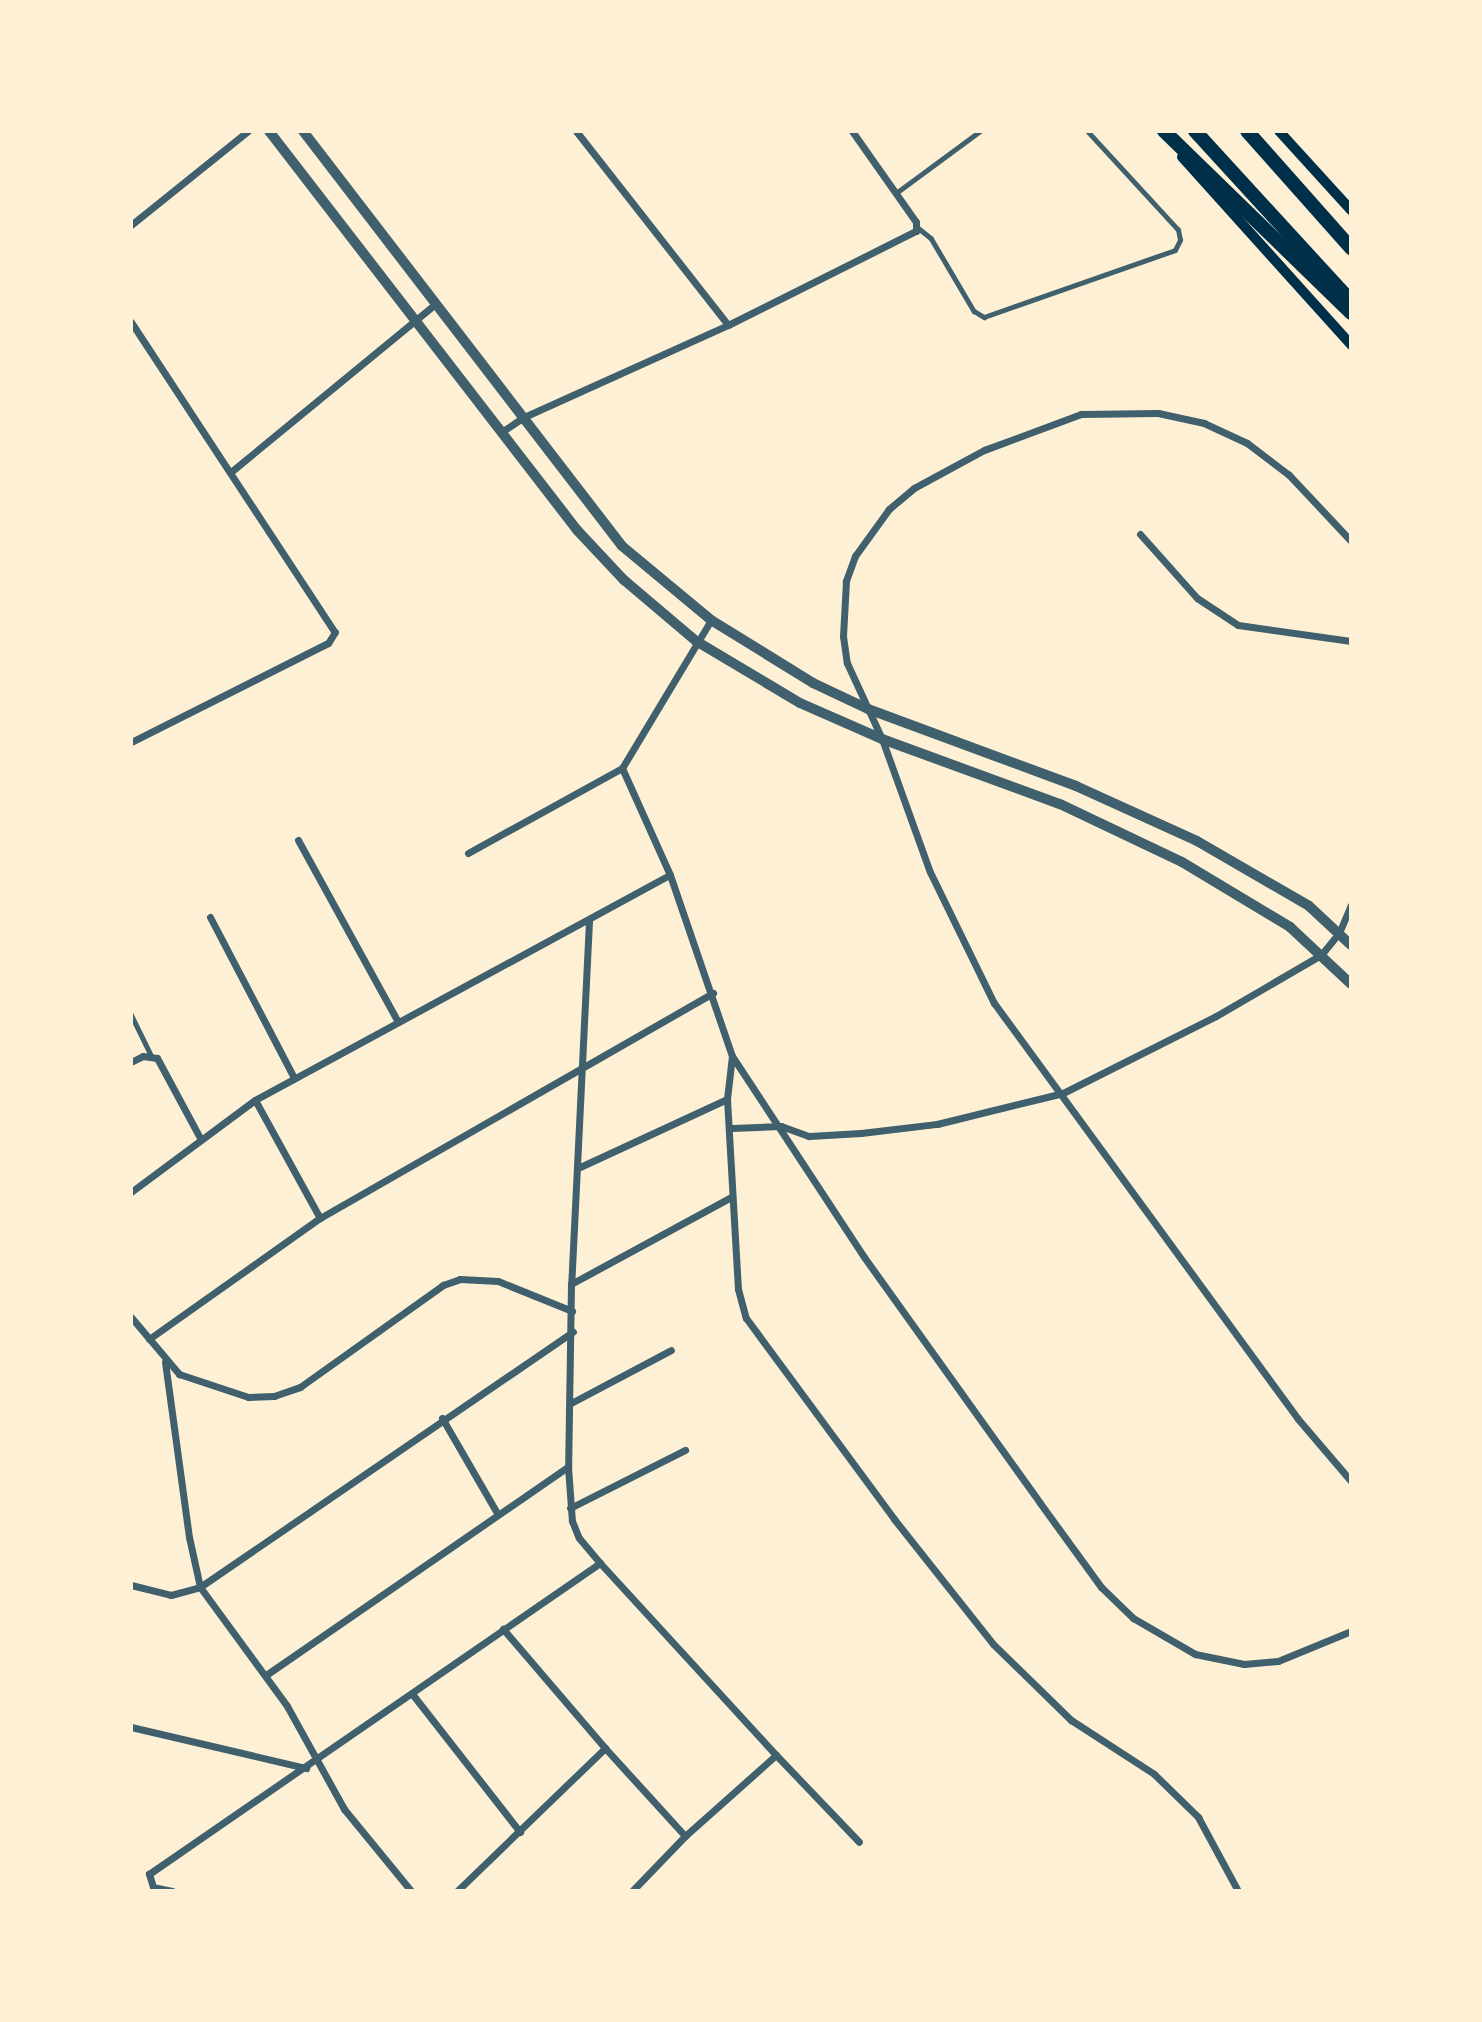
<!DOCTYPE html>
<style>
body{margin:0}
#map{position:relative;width:1482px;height:2022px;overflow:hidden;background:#fdf0d5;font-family:"Titillium Web",sans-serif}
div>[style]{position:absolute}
.service>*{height:4.5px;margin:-2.25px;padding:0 2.25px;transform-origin:2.25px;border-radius:2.25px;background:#3f606c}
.minor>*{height:7px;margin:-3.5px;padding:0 3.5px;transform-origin:3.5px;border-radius:3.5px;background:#3f606c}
.tertiary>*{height:10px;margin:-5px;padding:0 5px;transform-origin:5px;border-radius:5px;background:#3f606c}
.secondary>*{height:10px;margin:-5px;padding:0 5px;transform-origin:5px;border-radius:5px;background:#003049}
.motorway>*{height:14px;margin:-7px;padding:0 7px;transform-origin:7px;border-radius:7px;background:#003049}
span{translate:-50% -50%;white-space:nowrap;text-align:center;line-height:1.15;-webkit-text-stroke:7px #fdf0d5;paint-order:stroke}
.frame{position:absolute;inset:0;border:133px solid #fdf0d5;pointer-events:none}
</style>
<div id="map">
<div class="service">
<i style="left:896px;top:193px;width:104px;rotate:-36.4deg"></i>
<i style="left:916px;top:226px;width:19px;rotate:39deg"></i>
<i style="left:931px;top:238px;width:85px;rotate:59.5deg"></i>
<i style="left:974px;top:311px;width:12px;rotate:31deg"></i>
<i style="left:984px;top:317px;width:202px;rotate:-19.3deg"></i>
<i style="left:1175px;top:250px;width:11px;rotate:-63deg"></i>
<i style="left:1180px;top:240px;width:10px;rotate:-101deg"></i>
<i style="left:1178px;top:230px;width:134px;rotate:-132.6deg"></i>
<i style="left:131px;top:1014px;width:46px;rotate:64deg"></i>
</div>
<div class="minor">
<i style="left:576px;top:131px;width:246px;rotate:51.9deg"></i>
<i style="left:131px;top:225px;width:150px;rotate:-38.8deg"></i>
<i style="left:131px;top:322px;width:371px;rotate:56.7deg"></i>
<i style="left:335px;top:632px;width:13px;rotate:122deg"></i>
<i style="left:328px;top:643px;width:220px;rotate:153.3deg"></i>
<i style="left:503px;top:431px;width:25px;rotate:-34deg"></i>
<i style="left:524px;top:417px;width:224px;rotate:-24.3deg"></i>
<i style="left:728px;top:325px;width:210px;rotate:-26.6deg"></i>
<i style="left:916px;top:231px;width:9px;rotate:-90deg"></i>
<i style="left:916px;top:222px;width:111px;rotate:-125.1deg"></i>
<i style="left:232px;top:471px;width:263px;rotate:-39.4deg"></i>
<i style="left:1140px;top:534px;width:86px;rotate:48.3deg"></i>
<i style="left:1197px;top:598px;width:49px;rotate:33.4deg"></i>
<i style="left:1238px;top:625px;width:114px;rotate:8.1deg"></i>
<i style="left:1351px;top:541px;width:91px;rotate:-133.2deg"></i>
<i style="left:1289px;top:475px;width:53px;rotate:-142.7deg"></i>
<i style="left:1247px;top:443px;width:47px;rotate:-155.1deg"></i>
<i style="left:1204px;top:423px;width:47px;rotate:-167.7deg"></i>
<i style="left:1158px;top:413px;width:77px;rotate:179.3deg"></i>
<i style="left:1081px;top:414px;width:103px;rotate:159.6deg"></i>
<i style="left:984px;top:450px;width:80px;rotate:151.5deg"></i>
<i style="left:914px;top:488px;width:33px;rotate:140deg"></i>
<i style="left:889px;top:509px;width:58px;rotate:125.9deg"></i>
<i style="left:855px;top:556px;width:27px;rotate:110deg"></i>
<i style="left:846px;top:581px;width:55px;rotate:93.1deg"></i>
<i style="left:843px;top:636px;width:27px;rotate:82deg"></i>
<i style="left:847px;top:663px;width:84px;rotate:65.3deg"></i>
<i style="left:882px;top:739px;width:141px;rotate:70.2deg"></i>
<i style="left:930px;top:872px;width:146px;rotate:64deg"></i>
<i style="left:994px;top:1003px;width:515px;rotate:53.84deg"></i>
<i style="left:1298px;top:1419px;width:82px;rotate:49.5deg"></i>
<i style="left:711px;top:620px;width:173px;rotate:121deg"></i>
<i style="left:622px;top:768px;width:117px;rotate:65.8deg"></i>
<i style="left:670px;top:875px;width:191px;rotate:71.1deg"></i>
<i style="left:732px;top:1056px;width:240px;rotate:56.7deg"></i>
<i style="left:864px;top:1257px;width:302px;rotate:54.4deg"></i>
<i style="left:1040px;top:1503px;width:104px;rotate:54deg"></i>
<i style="left:1101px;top:1587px;width:45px;rotate:44.1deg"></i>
<i style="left:1133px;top:1618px;width:72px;rotate:30.1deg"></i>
<i style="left:1195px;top:1654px;width:50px;rotate:11.5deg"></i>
<i style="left:1244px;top:1664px;width:34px;rotate:-5deg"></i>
<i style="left:1278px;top:1661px;width:79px;rotate:-22.3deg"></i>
<i style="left:298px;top:840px;width:205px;rotate:61.2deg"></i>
<i style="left:468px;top:853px;width:176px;rotate:-28.9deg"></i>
<i style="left:210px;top:917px;width:182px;rotate:62.4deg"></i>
<i style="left:589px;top:921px;width:363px;rotate:92.8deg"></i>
<i style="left:571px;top:1284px;width:183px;rotate:90.9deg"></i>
<i style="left:568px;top:1467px;width:54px;rotate:85.8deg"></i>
<i style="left:572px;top:1521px;width:18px;rotate:68deg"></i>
<i style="left:579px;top:1538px;width:33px;rotate:50deg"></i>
<i style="left:600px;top:1563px;width:260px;rotate:47.5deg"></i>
<i style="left:776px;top:1755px;width:122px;rotate:138.3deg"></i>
<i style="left:685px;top:1836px;width:76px;rotate:133.9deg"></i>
<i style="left:131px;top:1062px;width:13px;rotate:-27deg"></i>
<i style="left:143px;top:1056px;width:14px;rotate:8deg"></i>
<i style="left:157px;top:1058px;width:91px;rotate:61.7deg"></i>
<i style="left:727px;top:1099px;width:190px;rotate:86.7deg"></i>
<i style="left:738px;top:1289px;width:30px;rotate:75deg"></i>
<i style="left:746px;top:1318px;width:250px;rotate:53.6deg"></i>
<i style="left:894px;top:1519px;width:159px;rotate:51.6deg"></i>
<i style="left:993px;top:1644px;width:109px;rotate:44.3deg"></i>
<i style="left:1071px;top:1720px;width:99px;rotate:33deg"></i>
<i style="left:1154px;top:1774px;width:62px;rotate:44.3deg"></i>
<i style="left:1198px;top:1817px;width:84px;rotate:61.6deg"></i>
<i style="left:255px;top:1100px;width:135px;rotate:61.2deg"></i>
<i style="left:732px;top:1128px;width:49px;rotate:-2.3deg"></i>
<i style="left:781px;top:1126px;width:30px;rotate:20deg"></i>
<i style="left:809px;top:1136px;width:52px;rotate:-3.3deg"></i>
<i style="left:861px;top:1133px;width:77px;rotate:-6.8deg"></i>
<i style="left:937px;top:1124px;width:130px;rotate:-13.8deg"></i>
<i style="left:1063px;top:1093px;width:171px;rotate:-26.7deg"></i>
<i style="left:1216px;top:1016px;width:121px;rotate:-30.2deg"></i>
<i style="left:1321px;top:955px;width:28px;rotate:-51deg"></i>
<i style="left:1339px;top:933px;width:30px;rotate:-67deg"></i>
<i style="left:580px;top:1167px;width:162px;rotate:-24.8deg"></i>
<i style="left:727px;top:1099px;width:43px;rotate:-83.4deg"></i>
<i style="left:131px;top:1192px;width:154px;rotate:-36.6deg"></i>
<i style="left:255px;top:1100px;width:472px;rotate:-28.5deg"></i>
<i style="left:571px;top:1284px;width:182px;rotate:-28.5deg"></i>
<i style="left:131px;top:1317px;width:75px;rotate:49.9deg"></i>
<i style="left:179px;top:1374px;width:73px;rotate:18.4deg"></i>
<i style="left:248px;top:1397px;width:26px;rotate:-2deg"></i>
<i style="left:274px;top:1396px;width:28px;rotate:-19deg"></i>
<i style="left:300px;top:1387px;width:176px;rotate:-35.5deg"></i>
<i style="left:443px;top:1285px;width:18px;rotate:-19deg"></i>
<i style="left:460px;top:1279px;width:38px;rotate:3deg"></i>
<i style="left:498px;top:1281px;width:80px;rotate:22.1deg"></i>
<i style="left:149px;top:1339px;width:209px;rotate:-35.3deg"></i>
<i style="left:320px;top:1218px;width:453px;rotate:-29.8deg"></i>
<i style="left:165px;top:1362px;width:177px;rotate:82.2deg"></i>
<i style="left:189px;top:1537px;width:51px;rotate:77.6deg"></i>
<i style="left:200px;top:1587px;width:147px;rotate:53.8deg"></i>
<i style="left:287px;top:1706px;width:118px;rotate:61deg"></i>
<i style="left:344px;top:1809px;width:106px;rotate:50.7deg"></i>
<i style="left:571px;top:1403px;width:113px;rotate:-27.9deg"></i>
<i style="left:442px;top:1418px;width:110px;rotate:59.9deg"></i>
<i style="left:570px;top:1508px;width:129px;rotate:-26.8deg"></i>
<i style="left:131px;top:1585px;width:41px;rotate:14deg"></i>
<i style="left:171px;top:1595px;width:30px;rotate:-15deg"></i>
<i style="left:200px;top:1587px;width:452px;rotate:-34.4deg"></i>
<i style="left:266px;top:1675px;width:367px;rotate:-34.6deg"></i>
<i style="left:413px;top:1695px;width:174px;rotate:52deg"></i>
<i style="left:131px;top:1727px;width:180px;rotate:13.2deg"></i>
<i style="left:605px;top:1748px;width:119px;rotate:47.7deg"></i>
<i style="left:776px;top:1755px;width:120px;rotate:46.3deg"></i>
<i style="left:172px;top:1891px;width:19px;rotate:-168deg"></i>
<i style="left:153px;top:1887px;width:14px;rotate:-107deg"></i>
<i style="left:149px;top:1874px;width:548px;rotate:-34.59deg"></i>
<i style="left:457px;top:1891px;width:206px;rotate:-44deg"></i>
<i style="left:605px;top:1748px;width:157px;rotate:-130.6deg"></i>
</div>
<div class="tertiary">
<i style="left:269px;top:131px;width:504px;rotate:52.33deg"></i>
<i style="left:577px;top:530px;width:69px;rotate:46.8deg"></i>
<i style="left:624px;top:580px;width:94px;rotate:40.3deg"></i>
<i style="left:696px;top:641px;width:121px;rotate:30.8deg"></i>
<i style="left:800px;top:703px;width:90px;rotate:23.7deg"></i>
<i style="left:882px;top:739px;width:189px;rotate:20.1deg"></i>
<i style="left:1060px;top:804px;width:135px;rotate:25.4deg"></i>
<i style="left:1182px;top:862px;width:126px;rotate:31deg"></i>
<i style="left:1290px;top:927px;width:83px;rotate:43.1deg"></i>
<i style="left:303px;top:131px;width:523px;rotate:52.45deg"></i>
<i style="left:622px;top:546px;width:116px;rotate:39.7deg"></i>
<i style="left:711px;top:620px;width:120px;rotate:31.7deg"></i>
<i style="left:813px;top:683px;width:61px;rotate:25.3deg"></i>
<i style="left:868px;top:709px;width:222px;rotate:20.3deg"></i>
<i style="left:1076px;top:786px;width:133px;rotate:24.4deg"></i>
<i style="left:1197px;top:841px;width:129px;rotate:30.1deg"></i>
<i style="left:1309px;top:906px;width:57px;rotate:42.9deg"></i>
</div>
<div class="secondary">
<i style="left:1279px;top:131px;width:107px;rotate:47.7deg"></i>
<i style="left:1182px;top:157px;width:253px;rotate:48deg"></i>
</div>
<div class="motorway">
<i style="left:1164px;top:131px;width:261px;rotate:44.2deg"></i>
<i style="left:1195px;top:131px;width:231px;rotate:47.5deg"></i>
<i style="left:1247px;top:131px;width:157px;rotate:48.4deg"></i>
</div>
<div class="frame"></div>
</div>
